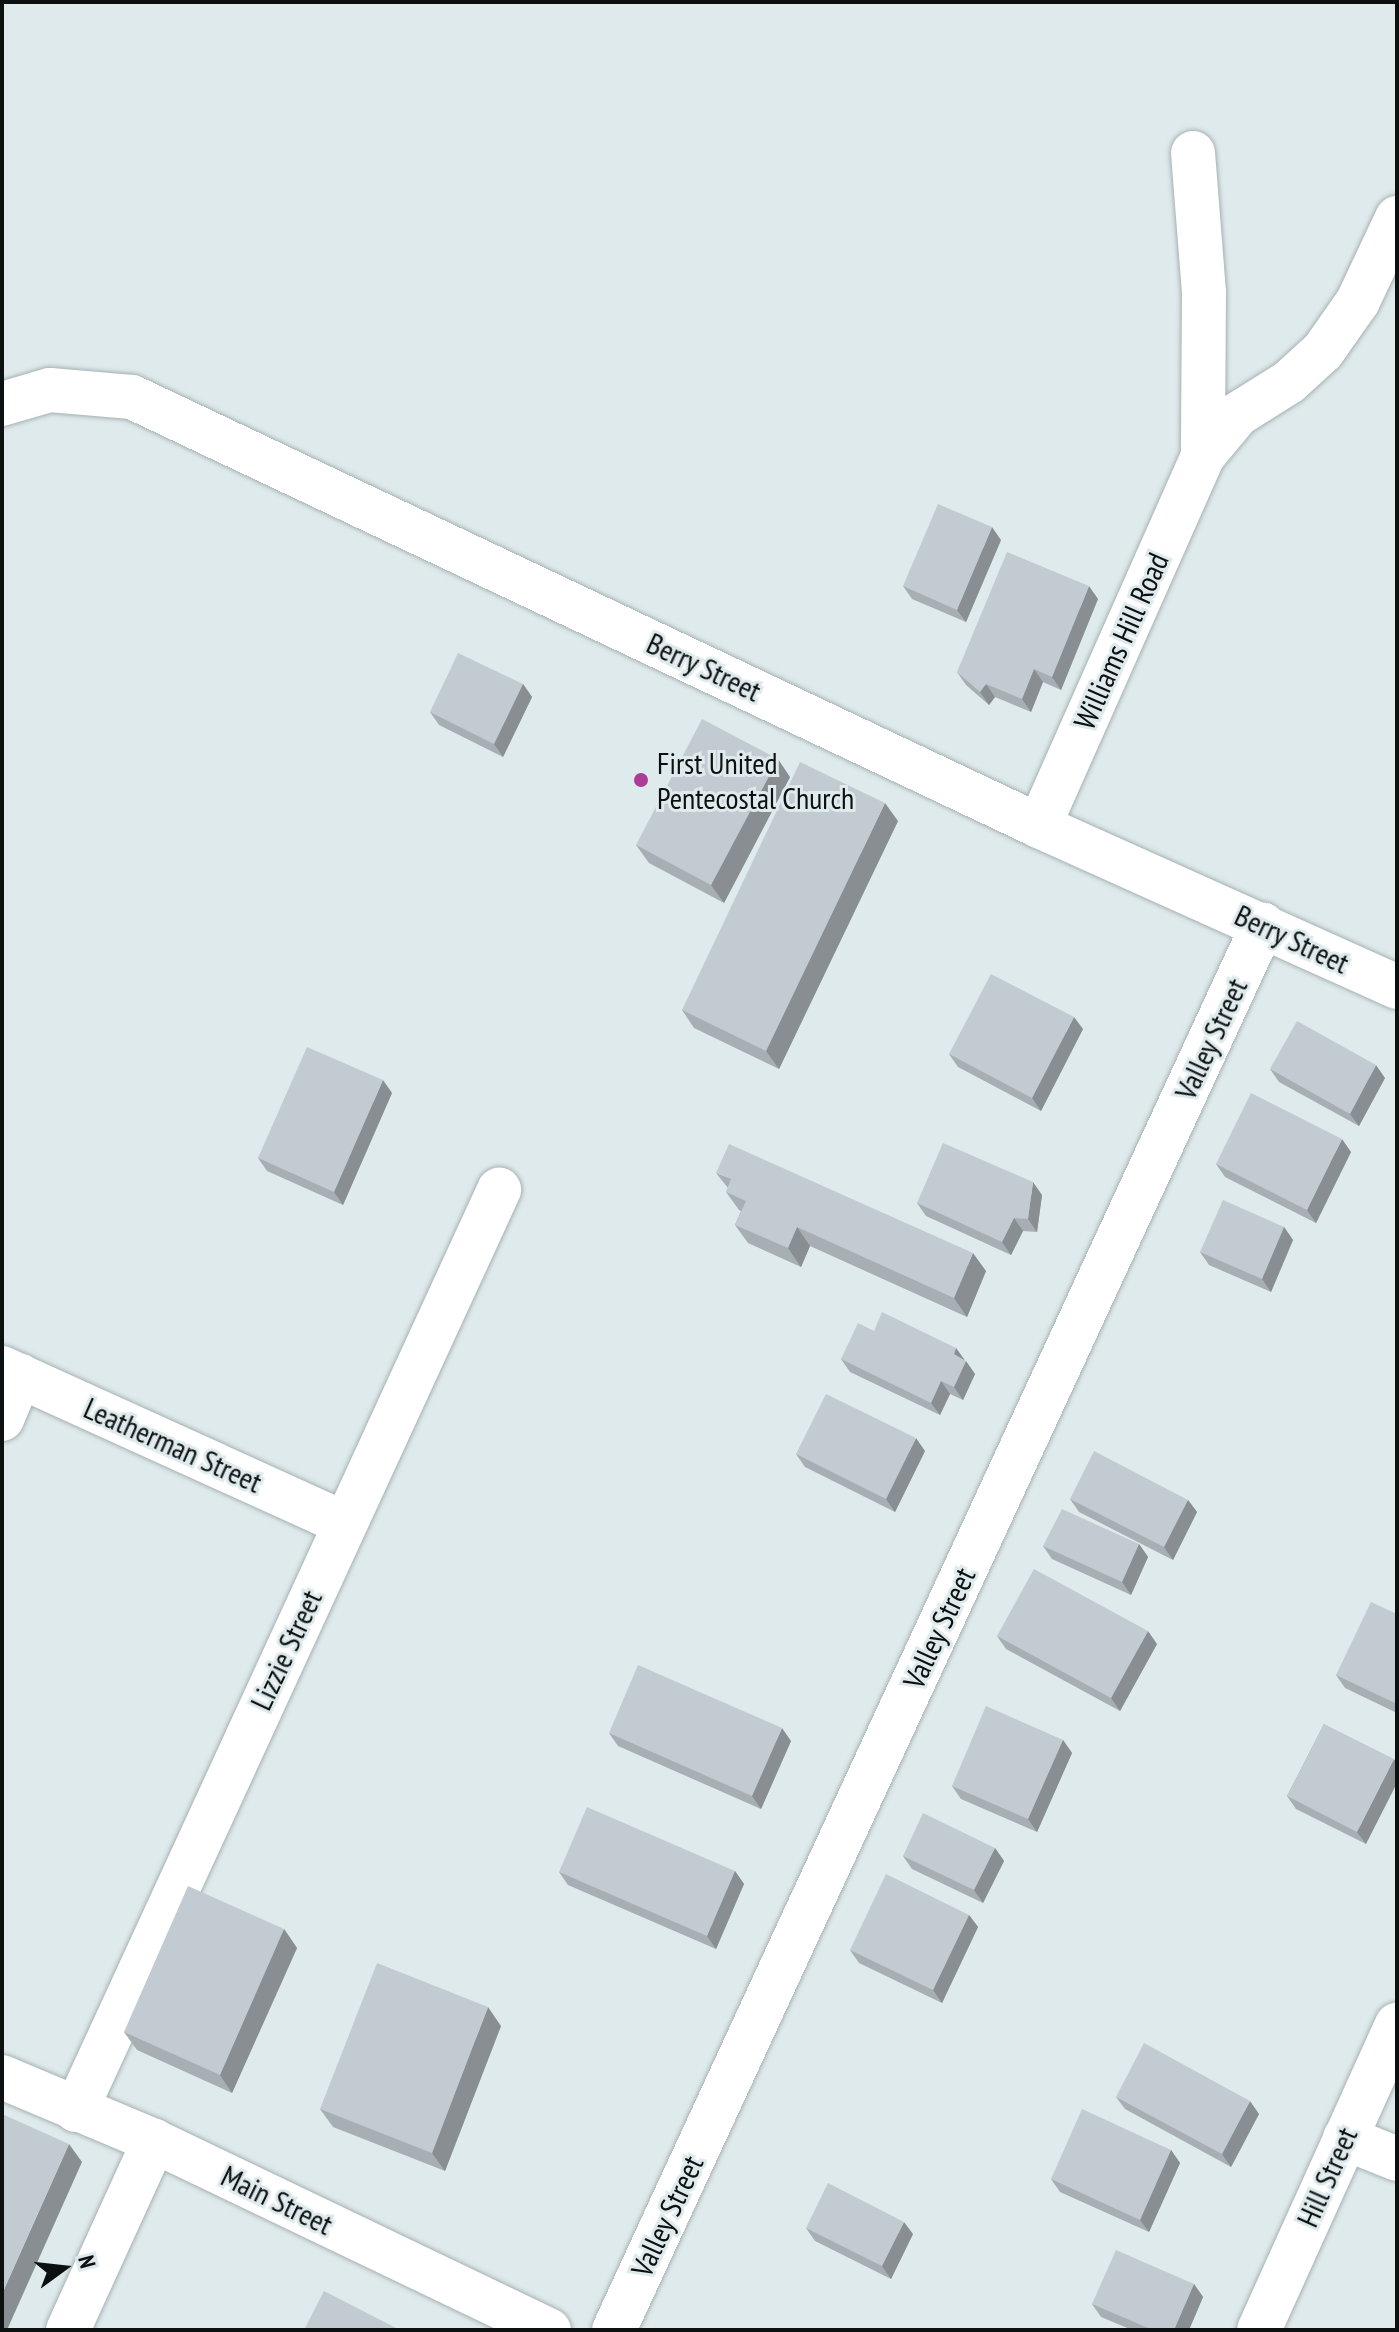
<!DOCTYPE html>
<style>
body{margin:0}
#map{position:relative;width:1399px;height:2332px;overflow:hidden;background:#dfeaec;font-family:"PT Sans Narrow",sans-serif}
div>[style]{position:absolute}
.roads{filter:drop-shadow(0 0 2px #a6b1b3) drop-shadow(0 0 2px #a6b1b3)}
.minor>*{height:44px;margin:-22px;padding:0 22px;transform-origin:22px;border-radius:22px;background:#fff}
.major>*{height:44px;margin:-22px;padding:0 22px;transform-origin:22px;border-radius:22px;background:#fff}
.wall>*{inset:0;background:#a7afb4}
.shaded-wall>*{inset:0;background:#888e92}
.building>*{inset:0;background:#c2cbd1}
.dots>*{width:22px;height:22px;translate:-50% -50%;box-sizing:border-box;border:4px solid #dfeaec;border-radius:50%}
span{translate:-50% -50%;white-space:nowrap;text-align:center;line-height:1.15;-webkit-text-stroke:6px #dfeaec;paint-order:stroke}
.street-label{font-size:30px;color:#0c1010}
.poi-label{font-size:30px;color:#0c1010}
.left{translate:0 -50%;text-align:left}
.frame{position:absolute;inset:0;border:4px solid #0c1010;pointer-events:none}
.north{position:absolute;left:24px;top:2228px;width:80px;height:80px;-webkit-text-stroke:6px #dfeaec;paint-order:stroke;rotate:75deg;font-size:22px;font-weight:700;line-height:32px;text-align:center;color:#0c1010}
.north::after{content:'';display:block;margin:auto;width:28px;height:36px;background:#0c1010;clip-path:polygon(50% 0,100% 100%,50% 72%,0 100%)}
</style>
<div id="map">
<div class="roads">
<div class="minor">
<i style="left:1193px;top:153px;width:140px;rotate:85.5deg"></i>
<i style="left:1204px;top:293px;width:163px;rotate:90.4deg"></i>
<i style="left:2px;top:404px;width:50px;rotate:-16.3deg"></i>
<i style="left:50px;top:390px;width:82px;rotate:4.9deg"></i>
<i style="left:132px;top:397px;width:1003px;rotate:25.31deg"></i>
<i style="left:1039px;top:826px;width:393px;rotate:24.2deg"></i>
<i style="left:1039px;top:826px;width:405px;rotate:-66.1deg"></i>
<i style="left:1203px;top:456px;width:55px;rotate:-50.2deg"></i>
<i style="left:1238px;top:414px;width:60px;rotate:-32.1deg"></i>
<i style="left:1289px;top:382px;width:46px;rotate:-42.4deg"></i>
<i style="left:1323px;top:351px;width:61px;rotate:-55deg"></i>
<i style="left:1358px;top:301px;width:92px;rotate:-64.8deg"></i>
<i style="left:2px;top:1368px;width:375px;rotate:24.4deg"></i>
<i style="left:2px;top:1419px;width:47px;rotate:-67.3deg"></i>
<i style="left:76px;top:2110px;width:1013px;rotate:-65.31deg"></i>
<i style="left:1345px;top:2138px;width:56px;rotate:22deg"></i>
<i style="left:68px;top:2330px;width:208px;rotate:-65.5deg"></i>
<i style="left:614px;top:2330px;width:1548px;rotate:-65.21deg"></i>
<i style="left:1259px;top:2330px;width:335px;rotate:-65.7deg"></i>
</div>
<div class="major">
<i style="left:2px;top:2077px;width:165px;rotate:22.8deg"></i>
<i style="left:154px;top:2141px;width:438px;rotate:25.6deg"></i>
</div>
</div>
<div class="wall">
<i style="clip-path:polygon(1001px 540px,966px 622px,912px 599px,903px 586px)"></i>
<i style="clip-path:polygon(1098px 599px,1061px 690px,1043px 682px,1031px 712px,995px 697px,989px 705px,966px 685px,957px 672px)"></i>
<i style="clip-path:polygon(523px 684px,532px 697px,503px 757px,439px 725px,430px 712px)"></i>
<i style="clip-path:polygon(790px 777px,724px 903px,649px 863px,636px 845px)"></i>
<i style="clip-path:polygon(898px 821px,779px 1069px,694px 1028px,682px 1010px)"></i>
<i style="clip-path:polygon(1083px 1029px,1041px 1111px,958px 1067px,949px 1054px)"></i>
<i style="clip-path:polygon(1270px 1069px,1385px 1078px,1359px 1126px,1279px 1082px)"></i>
<i style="clip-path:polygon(392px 1093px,343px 1205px,267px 1171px,258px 1158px)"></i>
<i style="clip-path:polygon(1351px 1152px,1316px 1223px,1225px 1177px,1216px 1164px)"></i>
<i style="clip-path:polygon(716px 1173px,986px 1271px,967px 1317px,810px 1246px,801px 1267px,748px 1243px,735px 1225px,741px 1211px,739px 1210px,726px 1192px,728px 1188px)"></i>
<i style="clip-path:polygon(1042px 1195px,1037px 1232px,1023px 1231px,1011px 1255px,926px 1216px,917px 1203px)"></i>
<i style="clip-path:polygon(1284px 1227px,1293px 1240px,1271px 1292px,1209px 1265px,1200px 1252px)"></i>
<i style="clip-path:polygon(874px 1331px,956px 1348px,975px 1374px,963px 1400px,950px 1394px,940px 1415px,850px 1372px,841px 1359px)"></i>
<i style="clip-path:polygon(925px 1451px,895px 1512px,805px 1467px,796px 1454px)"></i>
<i style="clip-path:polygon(1070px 1499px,1188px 1500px,1197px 1512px,1173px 1560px,1079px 1512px)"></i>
<i style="clip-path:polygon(1139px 1544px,1148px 1557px,1131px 1595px,1052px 1559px,1043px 1546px)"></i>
<i style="clip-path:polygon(1397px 1614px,1397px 1713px,1345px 1688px,1336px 1675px)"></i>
<i style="clip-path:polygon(997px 1636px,1157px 1644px,1120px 1711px,1006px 1649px)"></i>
<i style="clip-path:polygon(1324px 1724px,1366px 1844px,1296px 1809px,1287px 1796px)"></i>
<i style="clip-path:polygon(609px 1733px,791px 1741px,761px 1809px,618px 1746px)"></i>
<i style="clip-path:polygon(1063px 1740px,1072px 1753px,1037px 1832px,961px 1799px,952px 1786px)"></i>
<i style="clip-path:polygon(995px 1848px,1004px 1861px,983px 1903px,912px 1869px,903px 1856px)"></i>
<i style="clip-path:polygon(735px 1871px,744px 1884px,716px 1949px,568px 1885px,559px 1872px)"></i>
<i style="clip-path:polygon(969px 1915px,978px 1927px,942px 2003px,859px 1963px,850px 1950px)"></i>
<i style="clip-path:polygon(284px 1929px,297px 1948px,232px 2093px,137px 2050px,124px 2032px)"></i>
<i style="clip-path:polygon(501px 2026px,445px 2171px,333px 2127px,320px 2109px)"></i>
<i style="clip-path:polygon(1116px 2097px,1259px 2114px,1231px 2167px,1125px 2109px)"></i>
<i style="clip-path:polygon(1171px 2150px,1180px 2163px,1149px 2232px,1060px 2192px,1051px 2179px)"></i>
<i style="clip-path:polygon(806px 2228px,913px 2234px,891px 2279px,815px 2241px)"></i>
<i style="clip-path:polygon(1194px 2284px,1203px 2297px,1189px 2330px,1132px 2330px,1101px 2317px,1092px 2304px)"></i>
</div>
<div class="shaded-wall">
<i style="clip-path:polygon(992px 527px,1001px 540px,966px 622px,957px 610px)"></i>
<i style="clip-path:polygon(1089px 586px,1098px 599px,1061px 690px,1052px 677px)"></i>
<i style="clip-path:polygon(1034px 669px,1043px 682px,1031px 712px,1022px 699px)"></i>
<i style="clip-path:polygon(523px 684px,532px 697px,503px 757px,494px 744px)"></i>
<i style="clip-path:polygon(986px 684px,995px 697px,989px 705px,980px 692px)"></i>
<i style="clip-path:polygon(778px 759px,790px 777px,724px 903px,711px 885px)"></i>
<i style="clip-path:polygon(885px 803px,898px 821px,779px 1069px,766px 1051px)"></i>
<i style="clip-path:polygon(1074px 1017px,1083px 1029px,1041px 1111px,1032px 1098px)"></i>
<i style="clip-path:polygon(1376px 1065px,1385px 1078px,1359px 1126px,1350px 1114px)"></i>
<i style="clip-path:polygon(383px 1080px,392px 1093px,343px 1205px,334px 1192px)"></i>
<i style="clip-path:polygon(1342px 1139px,1351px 1152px,1316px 1223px,1307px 1210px)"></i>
<i style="clip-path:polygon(1033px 1182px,1042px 1195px,1037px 1232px,1028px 1219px)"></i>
<i style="clip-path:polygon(1014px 1218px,1023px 1231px,1011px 1255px,1002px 1242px)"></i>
<i style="clip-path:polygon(797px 1227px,810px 1246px,801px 1267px,788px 1248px)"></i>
<i style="clip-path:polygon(1284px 1227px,1293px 1240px,1271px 1292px,1262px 1279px)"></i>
<i style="clip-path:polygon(973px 1253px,986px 1271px,967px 1317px,954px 1298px)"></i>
<i style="clip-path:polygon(956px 1348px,965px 1361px,954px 1354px)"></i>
<i style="clip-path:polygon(966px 1361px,975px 1374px,963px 1400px,954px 1387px)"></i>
<i style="clip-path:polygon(941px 1381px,950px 1394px,940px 1415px,931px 1403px)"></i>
<i style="clip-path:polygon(916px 1438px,925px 1451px,895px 1512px,886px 1499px)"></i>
<i style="clip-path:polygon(1188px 1500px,1197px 1512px,1173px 1560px,1164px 1547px)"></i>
<i style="clip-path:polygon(1139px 1544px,1148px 1557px,1131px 1595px,1122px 1582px)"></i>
<i style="clip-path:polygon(1148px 1631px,1157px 1644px,1120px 1711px,1111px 1698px)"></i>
<i style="clip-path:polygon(782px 1728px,791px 1741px,761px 1809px,752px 1796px)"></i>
<i style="clip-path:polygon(1063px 1740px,1072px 1753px,1037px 1832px,1028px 1819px)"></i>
<i style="clip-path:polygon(1394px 1759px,1397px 1764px,1397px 1783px,1366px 1844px,1357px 1832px)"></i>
<i style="clip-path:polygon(995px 1848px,1004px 1861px,983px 1903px,974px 1890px)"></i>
<i style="clip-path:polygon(735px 1871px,744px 1884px,716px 1949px,707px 1936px)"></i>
<i style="clip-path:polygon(969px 1915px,978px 1927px,942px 2003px,933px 1990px)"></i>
<i style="clip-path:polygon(284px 1929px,297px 1948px,232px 2093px,220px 2075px)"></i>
<i style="clip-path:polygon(488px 2007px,501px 2026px,445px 2171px,432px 2153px)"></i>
<i style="clip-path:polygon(1250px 2101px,1259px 2114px,1231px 2167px,1222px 2154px)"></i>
<i style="clip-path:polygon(69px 2144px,82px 2162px,7px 2330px,2px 2330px,2px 2294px)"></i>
<i style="clip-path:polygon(1171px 2150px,1180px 2163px,1149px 2232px,1140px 2220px)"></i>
<i style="clip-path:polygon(904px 2222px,913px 2234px,891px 2279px,882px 2266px)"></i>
<i style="clip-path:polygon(1194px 2284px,1203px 2297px,1189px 2330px,1174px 2330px)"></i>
</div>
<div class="building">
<i style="clip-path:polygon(938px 504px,992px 527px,957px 610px,903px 586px)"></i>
<i style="clip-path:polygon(1007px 552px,1089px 586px,1052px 677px,1034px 669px,1022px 699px,986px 684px,980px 692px,957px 672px)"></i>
<i style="clip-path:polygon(458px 653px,523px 684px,494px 744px,430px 712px)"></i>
<i style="clip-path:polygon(702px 719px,778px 759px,711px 885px,636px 845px)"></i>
<i style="clip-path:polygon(800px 762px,885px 803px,766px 1051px,682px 1010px)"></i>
<i style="clip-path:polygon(991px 974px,1074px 1017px,1032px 1098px,949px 1054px)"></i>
<i style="clip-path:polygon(1297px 1021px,1376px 1065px,1350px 1114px,1270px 1069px)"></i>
<i style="clip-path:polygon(307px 1047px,383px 1080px,334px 1192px,258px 1158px)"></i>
<i style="clip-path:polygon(1251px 1093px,1342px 1139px,1307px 1210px,1216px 1164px)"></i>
<i style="clip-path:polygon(943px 1143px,1033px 1182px,1028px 1219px,1014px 1218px,1002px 1242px,917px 1203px)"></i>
<i style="clip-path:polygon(729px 1144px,973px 1253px,954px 1298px,797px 1227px,788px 1248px,735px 1225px,746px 1201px,726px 1192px,731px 1179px,716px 1173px)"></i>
<i style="clip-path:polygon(1223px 1200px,1284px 1227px,1262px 1279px,1200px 1252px)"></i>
<i style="clip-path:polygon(882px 1312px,956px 1348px,954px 1354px,966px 1361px,954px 1387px,941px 1381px,931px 1403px,841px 1359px,858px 1323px,874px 1331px)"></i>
<i style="clip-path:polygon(826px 1394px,916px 1438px,886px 1499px,796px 1454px)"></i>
<i style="clip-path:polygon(1094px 1451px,1188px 1500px,1164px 1547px,1070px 1499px)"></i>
<i style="clip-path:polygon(1062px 1509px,1139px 1544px,1122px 1582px,1043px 1546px)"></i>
<i style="clip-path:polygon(1034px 1569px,1148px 1631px,1111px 1698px,997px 1636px)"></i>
<i style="clip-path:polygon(1371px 1602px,1397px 1614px,1397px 1704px,1336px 1675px)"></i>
<i style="clip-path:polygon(638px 1665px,782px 1728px,752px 1796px,609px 1733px)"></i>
<i style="clip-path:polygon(986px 1706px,1063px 1740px,1028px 1819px,952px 1786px)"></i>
<i style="clip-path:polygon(1324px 1724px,1394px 1759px,1357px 1832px,1287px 1796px)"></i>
<i style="clip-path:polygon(587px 1807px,735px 1871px,707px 1936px,559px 1872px)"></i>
<i style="clip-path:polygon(923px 1813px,995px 1848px,974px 1890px,903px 1856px)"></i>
<i style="clip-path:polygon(886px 1874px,969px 1915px,933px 1990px,850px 1950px)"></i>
<i style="clip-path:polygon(188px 1886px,284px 1929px,220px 2075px,124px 2032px)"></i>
<i style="clip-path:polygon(377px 1963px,488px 2007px,432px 2153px,320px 2109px)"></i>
<i style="clip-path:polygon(1144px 2043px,1250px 2101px,1222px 2154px,1116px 2097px)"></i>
<i style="clip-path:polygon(1082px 2109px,1171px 2150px,1140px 2220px,1051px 2179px)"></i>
<i style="clip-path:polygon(2px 2114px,69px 2144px,2px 2294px)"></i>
<i style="clip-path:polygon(828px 2183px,904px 2222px,882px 2266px,806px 2228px)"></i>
<i style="clip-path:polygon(1116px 2250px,1194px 2284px,1174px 2330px,1153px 2330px,1092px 2304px)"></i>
<i style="clip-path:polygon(324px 2291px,400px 2330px,304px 2330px)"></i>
</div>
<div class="dots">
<i style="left:641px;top:780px;background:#ad3c97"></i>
</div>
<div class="street-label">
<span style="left:1121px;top:641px;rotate:-66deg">Williams Hill Road</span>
<span style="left:704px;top:667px;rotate:25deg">Berry Street</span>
<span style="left:1292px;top:939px;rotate:25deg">Berry Street</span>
<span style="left:1211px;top:1039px;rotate:-65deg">Valley Street</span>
<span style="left:173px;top:1445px;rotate:24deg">Leatherman Street</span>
<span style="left:939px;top:1628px;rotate:-65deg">Valley Street</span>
<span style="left:286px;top:1650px;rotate:-65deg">Lizzie Street</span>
<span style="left:1327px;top:2177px;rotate:-66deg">Hill Street</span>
<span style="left:277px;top:2200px;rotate:26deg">Main Street</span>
<span style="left:667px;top:2216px;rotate:-65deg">Valley Street</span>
</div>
<div class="poi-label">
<span class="left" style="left:657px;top:780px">First United<br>Pentecostal Church</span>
</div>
<div class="frame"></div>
<div class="north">N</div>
</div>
